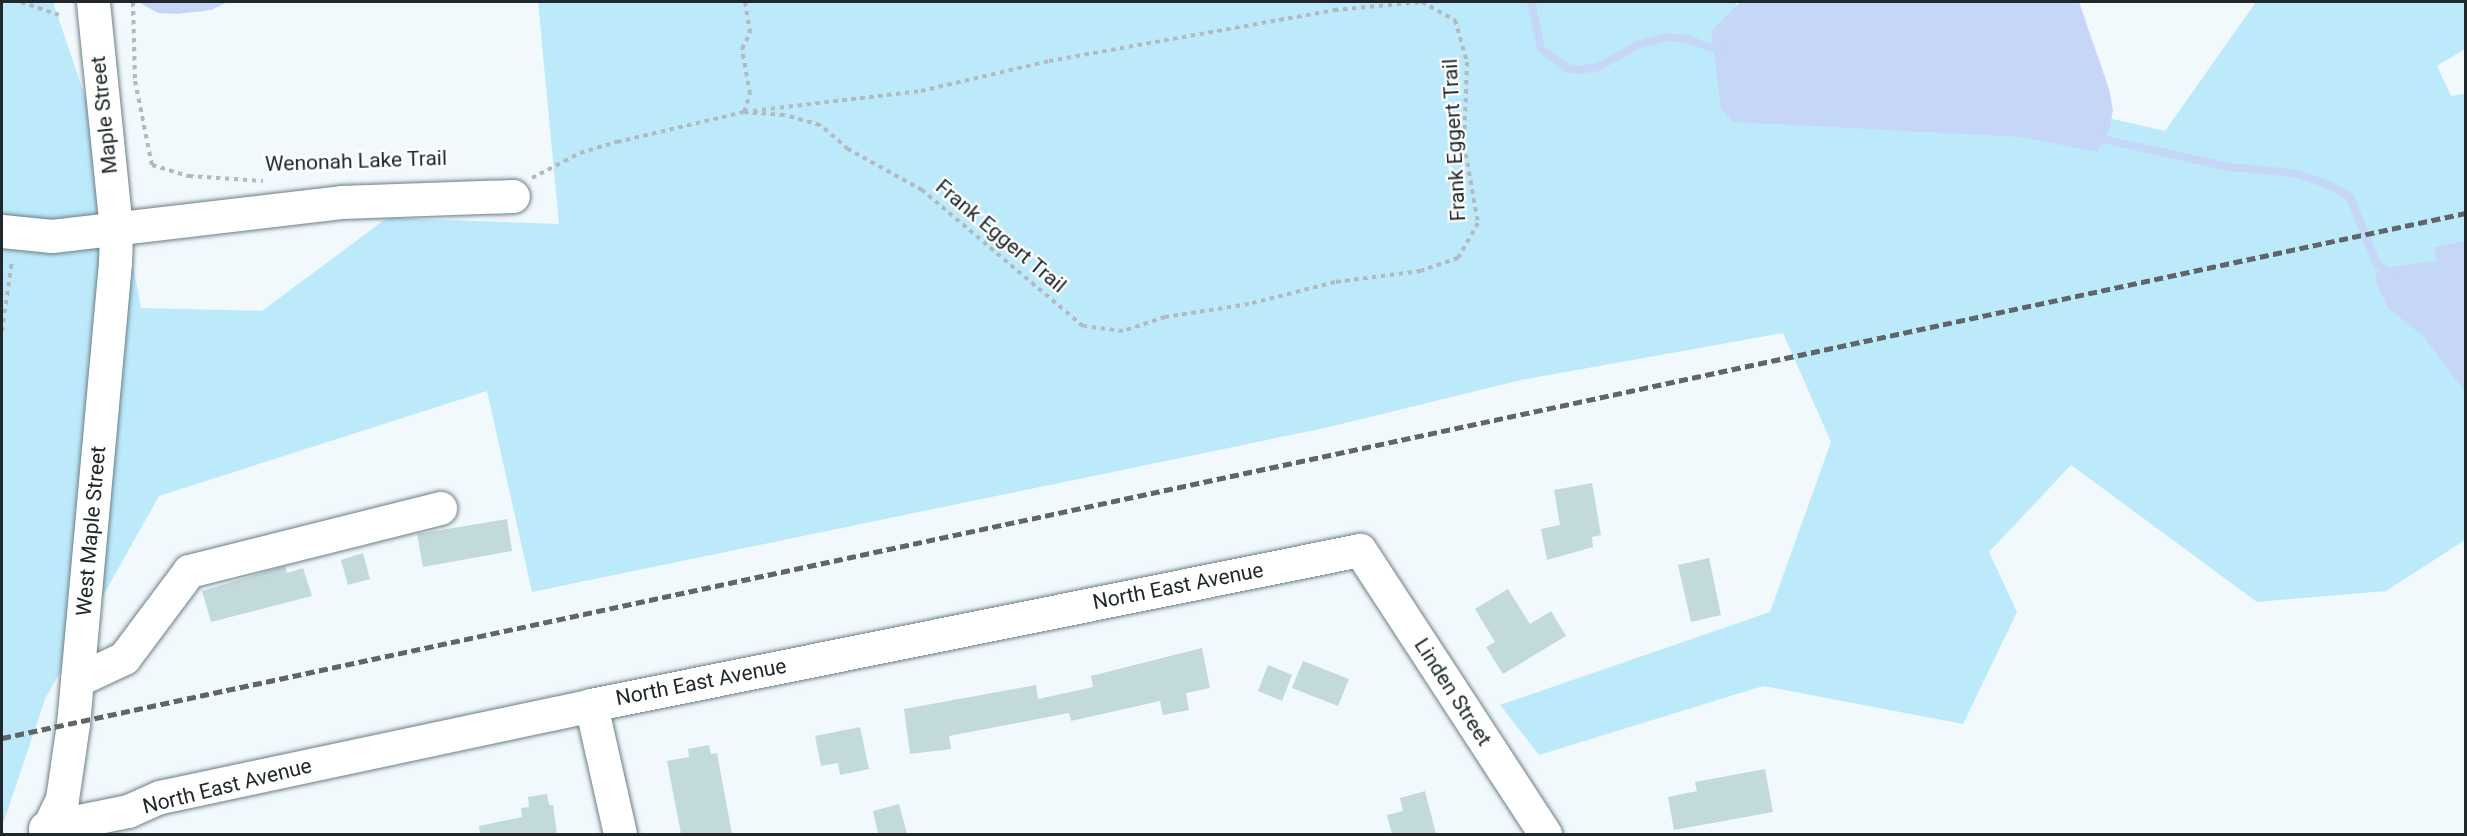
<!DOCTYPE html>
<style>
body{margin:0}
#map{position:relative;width:2467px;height:836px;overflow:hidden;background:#f1f9fd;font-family:Roboto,sans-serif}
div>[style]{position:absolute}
.green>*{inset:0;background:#bceafb}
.water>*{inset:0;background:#c6d6f7}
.stream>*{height:8px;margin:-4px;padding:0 4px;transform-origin:4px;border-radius:4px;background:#c6d6f7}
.building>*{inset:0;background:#c2dadc}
.path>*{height:4px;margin-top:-2px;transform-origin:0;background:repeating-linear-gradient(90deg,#b2babd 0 4.5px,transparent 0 9px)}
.roads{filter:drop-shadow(0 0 2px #6c7f87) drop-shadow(0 0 2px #6c7f87)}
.minor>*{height:33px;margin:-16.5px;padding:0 16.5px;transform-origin:16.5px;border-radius:16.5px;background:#fff}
.rail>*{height:4.5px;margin-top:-2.25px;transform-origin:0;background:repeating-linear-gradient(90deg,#5e666a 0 9px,transparent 0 13.5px)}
span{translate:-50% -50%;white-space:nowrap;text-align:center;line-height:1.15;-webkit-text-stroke:4.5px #fff;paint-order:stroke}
.street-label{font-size:21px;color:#20282b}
.frame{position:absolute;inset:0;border:3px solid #20282b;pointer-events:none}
</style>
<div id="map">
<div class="green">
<i style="clip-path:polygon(2px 2px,53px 2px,122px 207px,141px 308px,262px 311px,387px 218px,559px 224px,538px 2px,1736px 2px,1737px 33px,2165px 131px,2256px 2px,2465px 2px,2465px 49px,2437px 66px,2451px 96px,2465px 94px,2465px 240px,2434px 247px,2465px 392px,2465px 540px,2386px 591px,2257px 602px,2071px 465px,1989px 552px,2017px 612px,1963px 724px,1763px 686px,1539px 755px,1500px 705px,1770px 612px,1831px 442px,1783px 333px,1521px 380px,1325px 428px,532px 592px,487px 391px,159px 496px,45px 699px,2px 827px)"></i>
</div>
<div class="water">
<i style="clip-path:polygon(138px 2px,228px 2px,211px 10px,178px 14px,158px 13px)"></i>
<i style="clip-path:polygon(1740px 2px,2079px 2px,2109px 89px,2113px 110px,2110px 127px,2097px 152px,2020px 137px,1733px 122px,1721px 109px,1711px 31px)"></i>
<i style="clip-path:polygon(2465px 240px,2466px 240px,2465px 392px,2424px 337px,2388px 308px,2375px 281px,2377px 272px,2386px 267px,2436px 261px,2434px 247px)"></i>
</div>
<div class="stream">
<i style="left:1531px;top:2px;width:48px;rotate:78deg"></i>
<i style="left:1541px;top:49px;width:32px;rotate:36deg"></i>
<i style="left:1567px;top:68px;width:12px;rotate:9deg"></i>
<i style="left:1579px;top:70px;width:19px;rotate:-9deg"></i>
<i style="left:1598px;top:67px;width:45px;rotate:-29.4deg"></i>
<i style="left:1637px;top:45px;width:30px;rotate:-15deg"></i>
<i style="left:1666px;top:37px;width:21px;rotate:5deg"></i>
<i style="left:1687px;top:39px;width:35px;rotate:20deg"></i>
<i style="left:2098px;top:138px;width:134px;rotate:12.5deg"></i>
<i style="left:2229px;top:167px;width:65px;rotate:5.3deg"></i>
<i style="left:2294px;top:173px;width:37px;rotate:19deg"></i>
<i style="left:2329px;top:185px;width:24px;rotate:30deg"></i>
<i style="left:2350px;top:197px;width:73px;rotate:68.3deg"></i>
<i style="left:2377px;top:265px;width:17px;rotate:28deg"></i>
</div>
<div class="building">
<i style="clip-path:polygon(1592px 483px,1601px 535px,1592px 537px,1593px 547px,1547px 560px,1541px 529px,1560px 525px,1554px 490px)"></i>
<i style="clip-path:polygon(507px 519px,512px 551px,423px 567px,417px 534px)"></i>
<i style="clip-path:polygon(363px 553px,370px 579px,348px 585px,341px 560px)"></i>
<i style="clip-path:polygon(1709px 558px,1721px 615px,1691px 622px,1678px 565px)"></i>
<i style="clip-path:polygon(285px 566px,287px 573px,303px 568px,312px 596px,211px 622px,202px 591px)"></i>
<i style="clip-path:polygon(1508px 589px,1530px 624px,1551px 611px,1566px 636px,1503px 674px,1486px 647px,1495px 642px,1475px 609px)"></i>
<i style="clip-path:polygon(1202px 648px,1210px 688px,1186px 693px,1189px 710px,1163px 715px,1160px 701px,1071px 721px,1069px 713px,949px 736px,951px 749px,910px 754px,904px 709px,1036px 685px,1038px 699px,1093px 687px,1091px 676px)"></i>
<i style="clip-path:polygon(1303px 661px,1349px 679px,1338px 706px,1292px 688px)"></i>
<i style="clip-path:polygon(1268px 665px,1292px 675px,1282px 701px,1258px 691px)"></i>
<i style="clip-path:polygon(860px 727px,869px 769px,840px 775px,838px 763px,821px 766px,815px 736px)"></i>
<i style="clip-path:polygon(709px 745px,711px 754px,717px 753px,732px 834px,681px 834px,667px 761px,689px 757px,688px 749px)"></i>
<i style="clip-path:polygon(1765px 769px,1773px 812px,1674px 830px,1668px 797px,1697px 791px,1695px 782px)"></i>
<i style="clip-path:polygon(1425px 791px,1436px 834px,1392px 834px,1387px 815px,1403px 811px,1400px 798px)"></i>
<i style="clip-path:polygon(547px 794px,549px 805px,553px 805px,557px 834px,480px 834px,479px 826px,522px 817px,521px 808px,529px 807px,528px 797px)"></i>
<i style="clip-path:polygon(899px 804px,907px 834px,878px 834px,873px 811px)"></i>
</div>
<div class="path">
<i style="left:21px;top:2px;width:40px;rotate:18.9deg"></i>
<i style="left:133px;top:2px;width:79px;rotate:88.5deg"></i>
<i style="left:135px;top:81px;width:86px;rotate:78.6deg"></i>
<i style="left:152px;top:165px;width:39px;rotate:17deg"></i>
<i style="left:189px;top:176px;width:74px;rotate:3.9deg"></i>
<i style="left:1422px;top:2px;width:38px;rotate:29deg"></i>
<i style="left:1455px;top:20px;width:44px;rotate:74.1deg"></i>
<i style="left:1467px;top:62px;width:83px;rotate:92.1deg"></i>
<i style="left:1464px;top:145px;width:79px;rotate:79.8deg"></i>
<i style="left:1478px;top:223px;width:40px;rotate:119.7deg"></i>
<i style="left:1458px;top:258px;width:39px;rotate:161deg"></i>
<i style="left:1421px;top:271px;width:87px;rotate:172.7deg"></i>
<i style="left:1335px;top:282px;width:89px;rotate:165.7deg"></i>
<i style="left:1249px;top:304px;width:85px;rotate:171.2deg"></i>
<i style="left:1165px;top:317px;width:44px;rotate:161.6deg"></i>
<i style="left:1123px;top:331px;width:40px;rotate:-172.9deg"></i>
<i style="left:1083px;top:326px;width:211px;rotate:-139.8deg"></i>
<i style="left:922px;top:190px;width:85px;rotate:-151deg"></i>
<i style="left:848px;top:149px;width:37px;rotate:-139deg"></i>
<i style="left:820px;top:125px;width:37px;rotate:-164deg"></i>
<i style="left:784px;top:115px;width:40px;rotate:-175.7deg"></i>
<i style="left:744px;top:112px;width:178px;rotate:-6.8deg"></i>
<i style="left:921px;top:91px;width:131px;rotate:-13.2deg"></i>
<i style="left:1049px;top:61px;width:290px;rotate:-10.1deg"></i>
<i style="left:1334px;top:10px;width:88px;rotate:-5.2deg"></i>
<i style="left:532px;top:178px;width:54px;rotate:-27.5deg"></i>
<i style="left:580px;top:153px;width:39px;rotate:-17deg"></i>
<i style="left:617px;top:142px;width:130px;rotate:-13.3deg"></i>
<i style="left:744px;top:112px;width:19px;rotate:-72deg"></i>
<i style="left:750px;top:94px;width:46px;rotate:-100.1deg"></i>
<i style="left:742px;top:49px;width:18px;rotate:-63deg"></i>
<i style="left:750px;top:33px;width:31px;rotate:-99deg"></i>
<i style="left:2px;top:331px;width:71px;rotate:-81.9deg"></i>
</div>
<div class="roads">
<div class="minor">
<i style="left:2px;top:231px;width:50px;rotate:5.7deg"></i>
<i style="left:52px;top:236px;width:291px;rotate:-6.7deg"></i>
<i style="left:341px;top:202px;width:172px;rotate:-2deg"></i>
<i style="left:77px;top:680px;width:52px;rotate:-25.1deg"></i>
<i style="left:124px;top:658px;width:109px;rotate:-53.2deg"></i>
<i style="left:189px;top:571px;width:259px;rotate:-14.1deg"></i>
<i style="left:591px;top:705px;width:132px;rotate:77.3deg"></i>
<i style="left:45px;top:828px;width:85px;rotate:-11.6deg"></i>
<i style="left:128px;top:811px;width:35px;rotate:-24deg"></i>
<i style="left:160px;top:797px;width:441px;rotate:-12deg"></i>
<i style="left:591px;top:705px;width:784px;rotate:-11.4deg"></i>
<i style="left:1360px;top:550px;width:339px;rotate:56.9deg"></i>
<i style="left:45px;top:834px;width:39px;rotate:-64deg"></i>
<i style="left:62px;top:799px;width:76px;rotate:-81.7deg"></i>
<i style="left:73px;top:724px;width:463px;rotate:-84.8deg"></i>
<i style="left:115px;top:263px;width:34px;rotate:-88deg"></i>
<i style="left:116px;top:229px;width:228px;rotate:-95.8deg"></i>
</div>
</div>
<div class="rail">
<i style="left:2px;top:738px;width:2519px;rotate:-12.03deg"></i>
</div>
<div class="street-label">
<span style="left:104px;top:115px;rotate:-96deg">Maple Street</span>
<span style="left:1454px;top:140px;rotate:-93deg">Frank Eggert Trail</span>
<span style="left:356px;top:161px;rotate:-2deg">Wenonah Lake Trail</span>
<span style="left:1001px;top:236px;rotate:40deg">Frank Eggert Trail</span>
<span style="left:91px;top:531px;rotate:-85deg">West Maple Street</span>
<span style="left:1178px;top:586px;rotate:-11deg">North East Avenue</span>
<span style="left:701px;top:682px;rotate:-11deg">North East Avenue</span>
<span style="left:1453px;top:692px;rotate:57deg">Linden Street</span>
<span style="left:227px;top:786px;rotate:-14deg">North East Avenue</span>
</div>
<div class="frame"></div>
</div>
